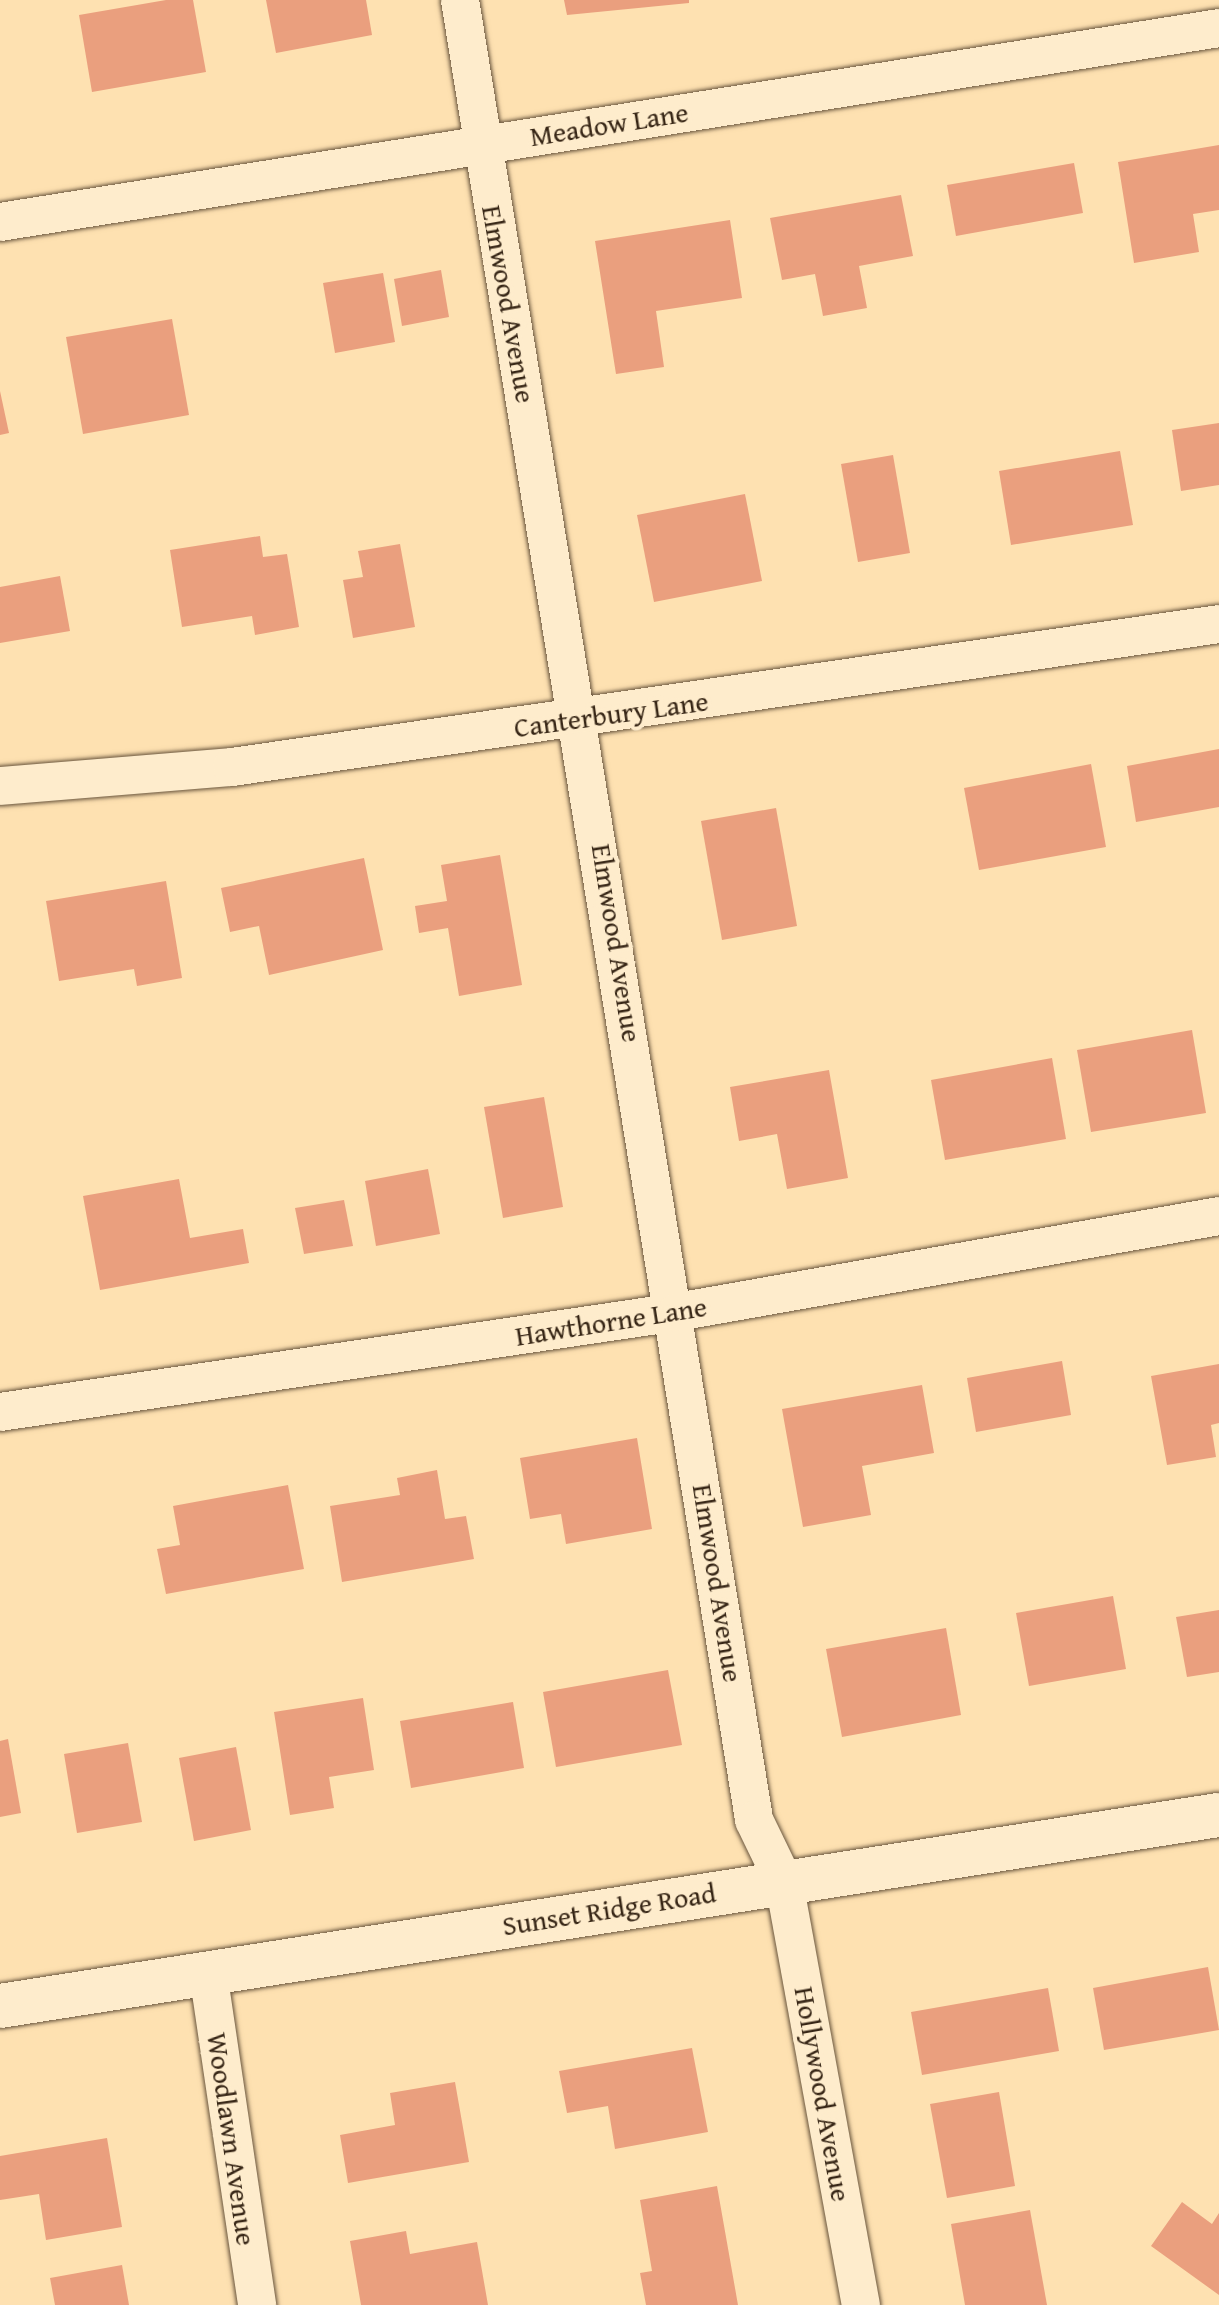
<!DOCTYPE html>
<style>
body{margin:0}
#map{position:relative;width:1219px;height:2305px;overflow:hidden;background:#fee1b1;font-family:"Gentium Book Plus",serif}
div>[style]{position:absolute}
.building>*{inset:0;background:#ea9f7e}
.roads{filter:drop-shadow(0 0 2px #69553d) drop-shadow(0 0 2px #69553d)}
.street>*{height:38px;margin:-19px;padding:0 19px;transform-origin:19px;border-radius:19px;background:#feeccc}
.secondary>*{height:44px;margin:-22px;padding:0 22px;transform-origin:22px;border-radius:22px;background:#feeccc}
span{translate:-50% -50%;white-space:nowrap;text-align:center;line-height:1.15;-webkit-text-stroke:8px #feeccc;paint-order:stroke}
.street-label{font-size:28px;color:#372616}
</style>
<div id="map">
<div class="building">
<i style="clip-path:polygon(166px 0,193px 0,206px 72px,92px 92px,79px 15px)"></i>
<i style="clip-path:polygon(266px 0,366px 0,372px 35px,276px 53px)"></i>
<i style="clip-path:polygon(564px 0,689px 0,689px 3px,567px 15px)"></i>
<i style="clip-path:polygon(1219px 145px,1219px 210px,1193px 214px,1199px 252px,1134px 263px,1118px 162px)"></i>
<i style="clip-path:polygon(1074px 163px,1083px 213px,956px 236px,947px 185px)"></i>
<i style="clip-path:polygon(901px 195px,913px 256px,859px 266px,867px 308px,823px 316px,815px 274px,782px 280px,770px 218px)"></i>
<i style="clip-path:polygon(730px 220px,742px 298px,656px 311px,664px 367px,616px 374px,595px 241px)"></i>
<i style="clip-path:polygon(441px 270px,449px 317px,402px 326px,394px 279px)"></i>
<i style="clip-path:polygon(383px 273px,395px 342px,335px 353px,323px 283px)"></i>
<i style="clip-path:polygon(172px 319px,189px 415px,83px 434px,66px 337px)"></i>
<i style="clip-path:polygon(0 391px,9px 433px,0 435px)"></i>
<i style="clip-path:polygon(1219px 423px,1219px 485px,1181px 491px,1172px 430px)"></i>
<i style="clip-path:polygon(1120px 451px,1133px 525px,1011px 545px,999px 471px)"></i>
<i style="clip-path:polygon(893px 455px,910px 553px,858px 562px,841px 464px)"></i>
<i style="clip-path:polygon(745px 494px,762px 581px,654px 602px,637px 515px)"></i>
<i style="clip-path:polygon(260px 536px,263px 557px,287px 554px,299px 627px,255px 635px,252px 616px,182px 627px,170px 550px)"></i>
<i style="clip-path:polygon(400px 544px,415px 627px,353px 638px,343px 580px,363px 577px,358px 551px)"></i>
<i style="clip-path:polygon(60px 576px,70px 631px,0 643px,0 587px)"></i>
<i style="clip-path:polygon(1219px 749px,1219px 807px,1136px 822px,1127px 766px)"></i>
<i style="clip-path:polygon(1091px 764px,1106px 847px,979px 870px,964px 788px)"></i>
<i style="clip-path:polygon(776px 808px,797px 926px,722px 940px,701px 821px)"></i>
<i style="clip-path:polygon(500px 855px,522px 985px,459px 996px,448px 928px,419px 933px,415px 906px,447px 901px,441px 865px)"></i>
<i style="clip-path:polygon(364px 858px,383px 950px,269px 975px,259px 926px,230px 932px,221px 888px)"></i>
<i style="clip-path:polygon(166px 881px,182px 978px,137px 986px,134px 969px,59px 981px,46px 901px)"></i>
<i style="clip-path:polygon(1192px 1030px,1206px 1113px,1091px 1132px,1077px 1050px)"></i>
<i style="clip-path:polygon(1052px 1058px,1066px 1139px,945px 1160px,931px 1080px)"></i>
<i style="clip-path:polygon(829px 1070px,848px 1178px,787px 1189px,777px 1134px,739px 1141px,730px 1087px)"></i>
<i style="clip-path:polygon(544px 1097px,563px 1207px,503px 1218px,484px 1107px)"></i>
<i style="clip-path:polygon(428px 1169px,440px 1234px,376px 1246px,365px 1181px)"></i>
<i style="clip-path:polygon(179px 1179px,190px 1238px,243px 1229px,249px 1263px,100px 1290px,83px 1196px)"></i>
<i style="clip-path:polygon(344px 1200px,353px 1246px,304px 1254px,295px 1208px)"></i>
<i style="clip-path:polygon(1062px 1361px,1071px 1415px,976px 1432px,967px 1378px)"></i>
<i style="clip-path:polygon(1219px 1364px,1219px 1423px,1211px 1425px,1216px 1457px,1167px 1465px,1151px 1376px)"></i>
<i style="clip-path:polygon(922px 1385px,934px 1453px,862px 1466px,871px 1515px,803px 1527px,782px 1409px)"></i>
<i style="clip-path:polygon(637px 1438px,652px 1529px,566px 1544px,561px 1514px,530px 1519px,520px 1458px)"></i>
<i style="clip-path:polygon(437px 1470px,445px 1519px,466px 1516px,474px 1559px,342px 1582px,330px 1506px,400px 1495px,397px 1478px)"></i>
<i style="clip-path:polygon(288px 1485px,304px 1569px,166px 1594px,157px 1549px,180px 1545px,173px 1506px)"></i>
<i style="clip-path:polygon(1113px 1596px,1126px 1669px,1029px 1686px,1016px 1613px)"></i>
<i style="clip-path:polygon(1219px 1610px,1219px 1672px,1187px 1677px,1176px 1617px)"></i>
<i style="clip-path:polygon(946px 1628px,961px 1715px,842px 1737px,826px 1649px)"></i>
<i style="clip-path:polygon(668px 1670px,682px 1745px,556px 1767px,543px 1692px)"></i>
<i style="clip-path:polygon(363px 1698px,374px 1770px,329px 1777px,334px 1808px,290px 1815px,274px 1712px)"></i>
<i style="clip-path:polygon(513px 1702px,524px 1768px,411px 1788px,400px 1721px)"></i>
<i style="clip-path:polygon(8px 1739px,21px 1813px,0 1817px,0 1741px)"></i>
<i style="clip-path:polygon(128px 1743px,142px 1822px,77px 1833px,64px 1754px)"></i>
<i style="clip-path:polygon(236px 1747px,251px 1830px,194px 1841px,179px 1758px)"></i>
<i style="clip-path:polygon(1208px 1967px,1219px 2030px,1104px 2050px,1093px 1988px)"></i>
<i style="clip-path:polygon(1048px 1988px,1059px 2051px,922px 2075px,911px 2012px)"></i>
<i style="clip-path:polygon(692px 2048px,708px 2132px,615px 2149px,608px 2106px,567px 2113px,559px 2071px)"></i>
<i style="clip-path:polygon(455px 2082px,469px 2162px,348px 2183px,340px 2135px,395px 2125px,390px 2093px)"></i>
<i style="clip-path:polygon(999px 2092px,1015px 2186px,947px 2198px,930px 2104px)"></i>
<i style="clip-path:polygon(107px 2138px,122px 2227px,46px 2240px,39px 2194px,0 2200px,0 2156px)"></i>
<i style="clip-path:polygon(717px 2186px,738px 2305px,646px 2305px,640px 2273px,652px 2271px,640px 2200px)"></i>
<i style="clip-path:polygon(1182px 2202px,1212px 2224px,1219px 2213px,1219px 2295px,1151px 2246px)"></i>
<i style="clip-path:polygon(1030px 2210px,1047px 2305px,965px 2305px,951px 2224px)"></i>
<i style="clip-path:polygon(406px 2231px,410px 2254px,477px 2242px,488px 2305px,361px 2305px,350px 2241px)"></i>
<i style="clip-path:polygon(122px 2265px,129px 2305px,55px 2305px,50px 2278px)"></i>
</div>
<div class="roads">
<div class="street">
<i style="left:460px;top:0;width:1844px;rotate:80.82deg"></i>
<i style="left:754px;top:1820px;width:69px;rotate:64.2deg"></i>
<i style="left:784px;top:1882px;width:430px;rotate:79.7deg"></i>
<i style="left:0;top:222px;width:1234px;rotate:-9.04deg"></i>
<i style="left:0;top:786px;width:233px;rotate:-4.7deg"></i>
<i style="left:232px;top:767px;width:997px;rotate:-8.24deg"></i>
<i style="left:0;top:1412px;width:684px;rotate:-8.4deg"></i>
<i style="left:677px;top:1312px;width:550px;rotate:-10.04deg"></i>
<i style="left:208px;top:1972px;width:337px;rotate:81.6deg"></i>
</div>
<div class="secondary">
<i style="left:0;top:2006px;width:1234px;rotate:-8.91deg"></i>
</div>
</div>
<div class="street-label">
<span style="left:609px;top:124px;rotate:-9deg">Meadow Lane</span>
<span style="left:509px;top:304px;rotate:80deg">Elmwood Avenue</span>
<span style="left:611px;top:714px;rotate:-8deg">Canterbury Lane</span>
<span style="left:617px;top:943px;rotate:81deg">Elmwood Avenue</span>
<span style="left:611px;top:1321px;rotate:-9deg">Hawthorne Lane</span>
<span style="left:718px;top:1583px;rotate:81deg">Elmwood Avenue</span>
<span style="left:609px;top:1909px;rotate:-9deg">Sunset Ridge Road</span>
<span style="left:823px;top:2094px;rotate:80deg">Hollywood Avenue</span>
<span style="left:232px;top:2139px;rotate:82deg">Woodlawn Avenue</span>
</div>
</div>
